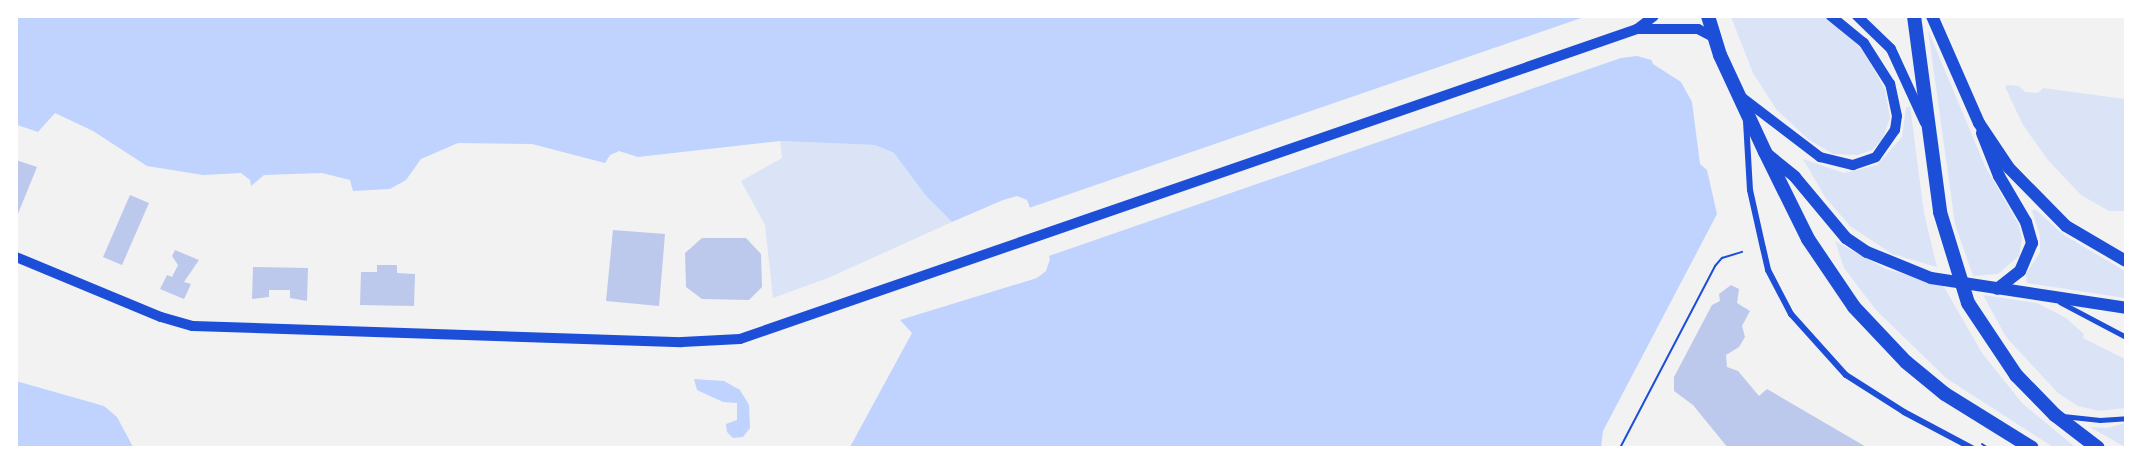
<!DOCTYPE html>
<style>
body{margin:0}
#map{position:relative;width:2142px;height:464px;overflow:hidden;background:#f2f2f2;font-family:"Varela Round",sans-serif}
div>[style]{position:absolute}
.green>*{inset:0;background:#dbe4f7}
.water>*{inset:0;background:#bfd3fe}
.pier>*{inset:0;background:#f2f2f2}
.building>*{inset:0;background:#bdc9ec}
.path>*{height:2px;margin:-1px;padding:0 1px;transform-origin:1px;border-radius:1px;background:#1d4ed8}
.service>*{height:4.5px;margin:-2.25px;padding:0 2.25px;transform-origin:2.25px;border-radius:2.25px;background:#1d4ed8}
.minor>*{height:6px;margin:-3px;padding:0 3px;transform-origin:3px;border-radius:3px;background:#1d4ed8}
.tertiary>*{height:10px;margin:-5px;padding:0 5px;transform-origin:5px;border-radius:5px;background:#1d4ed8}
.secondary>*{height:12px;margin:-6px;padding:0 6px;transform-origin:6px;border-radius:6px;background:#1d4ed8}
.primary>*{height:14px;margin:-7px;padding:0 7px;transform-origin:7px;border-radius:7px;background:#1d4ed8}
span{translate:-50% -50%;white-space:nowrap;text-align:center;line-height:1.15;-webkit-text-stroke:4.5px #fff;paint-order:stroke}
.frame{position:absolute;inset:0;border:18px solid #fff;pointer-events:none}
</style>
<div id="map">
<div class="green">
<i style="clip-path:polygon(1731px 17px,1826px 17px,1844px 30px,1866px 54px,1885px 90px,1890px 118px,1882px 140px,1872px 150px,1858px 155px,1833px 154px,1808px 139px,1776px 109px,1753px 73px)"></i>
<i style="clip-path:polygon(1928px 30px,1985px 166px,2019px 225px,2022px 239px,2019px 256px,1998px 274px,1973px 276px,1955px 224px)"></i>
<i style="clip-path:polygon(2007px 85px,2019px 86px,2025px 92px,2038px 93px,2043px 88px,2125px 99px,2125px 211px,2109px 211px,2081px 195px,2047px 159px,2023px 125px,2005px 87px)"></i>
<i style="clip-path:polygon(1910px 106px,1924px 213px,1937px 267px,1892px 254px,1850px 226px,1825px 197px,1803px 159px,1844px 173px,1877px 165px,1902px 137px,1906px 107px)"></i>
<i style="clip-path:polygon(780px 141px,875px 145px,894px 153px,926px 196px,952px 222px,828px 278px,773px 298px,765px 225px,741px 181px,782px 158px)"></i>
<i style="clip-path:polygon(2035px 209px,2064px 235px,2125px 271px,2125px 298px,2027px 283px,2026px 274px,2040px 252px,2040px 235px,2032px 211px)"></i>
<i style="clip-path:polygon(1835px 241px,1886px 269px,1943px 285px,1982px 353px,2022px 403px,2075px 447px,2053px 447px,1946px 378px,1876px 310px,1844px 268px)"></i>
<i style="clip-path:polygon(1983px 295px,2037px 303px,2066px 318px,2084px 334px,2083px 338px,2125px 359px,2125px 408px,2099px 411px,2078px 406px,2058px 393px,2006px 337px)"></i>
<i style="clip-path:polygon(2125px 423px,2125px 447px,2090px 427px,2107px 428px)"></i>
</div>
<div class="water">
<i style="clip-path:polygon(17px 17px,1635px 17px,1653px 64px,1681px 82px,1692px 102px,1700px 164px,1707px 170px,1717px 214px,1603px 431px,1601px 447px,850px 447px,912px 333px,900px 320px,1037px 278px,1046px 271px,1050px 259px,1027px 200px,1017px 196px,1003px 200px,952px 222px,926px 196px,894px 153px,875px 145px,780px 141px,638px 157px,619px 151px,610px 155px,605px 163px,532px 144px,458px 143px,421px 159px,406px 180px,390px 189px,353px 191px,350px 180px,322px 173px,264px 175px,251px 186px,250px 180px,241px 173px,203px 175px,147px 166px,93px 131px,55px 113px,38px 132px,17px 125px)"></i>
<i style="clip-path:polygon(694px 379px,724px 381px,740px 390px,749px 405px,750px 428px,743px 437px,733px 438px,727px 432px,726px 424px,737px 420px,737px 403px,723px 402px,697px 390px)"></i>
<i style="clip-path:polygon(16px 381px,104px 406px,117px 417px,133px 447px,17px 447px)"></i>
</div>
<div class="pier">
<i style="clip-path:polygon(1638px 16px,1655px 61px,1637px 56px,1621px 58px,1046px 257px,1037px 233px,1029px 208px,1584px 17px)"></i>
</div>
<div class="building">
<i style="clip-path:polygon(16px 160px,37px 167px,17px 216px,16px 216px)"></i>
<i style="clip-path:polygon(130px 195px,149px 203px,122px 265px,103px 257px)"></i>
<i style="clip-path:polygon(613px 230px,665px 234px,659px 306px,606px 301px)"></i>
<i style="clip-path:polygon(702px 238px,746px 238px,761px 254px,762px 287px,749px 300px,702px 299px,686px 287px,685px 253px)"></i>
<i style="clip-path:polygon(175px 250px,199px 260px,184px 282px,191px 284px,184px 299px,160px 289px,167px 275px,172px 277px,178px 265px,172px 256px)"></i>
<i style="clip-path:polygon(377px 265px,397px 265px,397px 273px,415px 274px,414px 306px,360px 305px,361px 272px,377px 272px)"></i>
<i style="clip-path:polygon(253px 267px,308px 268px,307px 301px,290px 298px,290px 290px,269px 290px,269px 297px,252px 299px)"></i>
<i style="clip-path:polygon(1731px 285px,1739px 289px,1737px 303px,1750px 311px,1742px 326px,1745px 337px,1739px 347px,1726px 355px,1727px 367px,1738px 371px,1759px 396px,1767px 389px,1868px 448px,1728px 448px,1693px 405px,1674px 391px,1674px 377px,1712px 305px,1720px 301px,1719px 294px)"></i>
</div>
<div class="path">
<i style="left:1982px;top:444px;width:7px;rotate:34deg"></i>
<i style="left:1620px;top:448px;width:205px;rotate:-62.4deg"></i>
<i style="left:1715px;top:266px;width:11px;rotate:-49deg"></i>
<i style="left:1722px;top:258px;width:21px;rotate:-17deg"></i>
</div>
<div class="service">
<i style="left:2060px;top:302px;width:75px;rotate:27.9deg"></i>
<i style="left:2063px;top:416px;width:37px;rotate:6deg"></i>
<i style="left:2100px;top:420px;width:26px;rotate:-4deg"></i>
</div>
<div class="minor">
<i style="left:1746px;top:121px;width:69px;rotate:86.7deg"></i>
<i style="left:1750px;top:190px;width:59px;rotate:77.4deg"></i>
<i style="left:1763px;top:248px;width:23px;rotate:77deg"></i>
<i style="left:1768px;top:270px;width:50px;rotate:62.4deg"></i>
<i style="left:1791px;top:314px;width:82px;rotate:48deg"></i>
<i style="left:1846px;top:375px;width:69px;rotate:32.5deg"></i>
<i style="left:1904px;top:412px;width:77px;rotate:27.9deg"></i>
</div>
<div class="tertiary">
<i style="left:1857px;top:16px;width:47px;rotate:44.1deg"></i>
<i style="left:1891px;top:49px;width:81px;rotate:65.3deg"></i>
<i style="left:1637px;top:29px;width:61px"></i>
<i style="left:1698px;top:29px;width:19px;rotate:28deg"></i>
<i style="left:1740px;top:96px;width:101px;rotate:37.3deg"></i>
<i style="left:1820px;top:157px;width:34px;rotate:14deg"></i>
<i style="left:1853px;top:165px;width:24px;rotate:-19deg"></i>
<i style="left:1876px;top:157px;width:33px;rotate:-55deg"></i>
<i style="left:1895px;top:130px;width:14px;rotate:-82deg"></i>
<i style="left:1897px;top:116px;width:33px;rotate:-102deg"></i>
<i style="left:1890px;top:84px;width:49px;rotate:-122.4deg"></i>
<i style="left:1864px;top:43px;width:43px;rotate:-140.7deg"></i>
<i style="left:16px;top:257px;width:157px;rotate:22.5deg"></i>
<i style="left:161px;top:317px;width:33px;rotate:16deg"></i>
<i style="left:193px;top:326px;width:489px;rotate:1.9deg"></i>
<i style="left:682px;top:342px;width:58px;rotate:-3deg"></i>
<i style="left:740px;top:339px;width:949px;rotate:-19.06deg"></i>
<i style="left:1637px;top:29px;width:21px;rotate:-37deg"></i>
</div>
<div class="secondary">
<i style="left:1932px;top:16px;width:117px;rotate:66.3deg"></i>
<i style="left:1979px;top:123px;width:54px;rotate:56.3deg"></i>
<i style="left:2009px;top:168px;width:81px;rotate:45.5deg"></i>
<i style="left:2066px;top:226px;width:69px;rotate:30.3deg"></i>
<i style="left:1982px;top:133px;width:46px;rotate:68.4deg"></i>
<i style="left:1999px;top:176px;width:53px;rotate:59.6deg"></i>
<i style="left:2026px;top:222px;width:22px;rotate:74deg"></i>
<i style="left:2032px;top:243px;width:30px;rotate:113deg"></i>
<i style="left:2020px;top:271px;width:29px;rotate:142deg"></i>
<i style="left:1767px;top:154px;width:36px;rotate:39deg"></i>
<i style="left:1795px;top:177px;width:80px;rotate:50.1deg"></i>
<i style="left:1846px;top:238px;width:25px;rotate:34deg"></i>
<i style="left:1867px;top:252px;width:69px;rotate:22.1deg"></i>
<i style="left:1931px;top:278px;width:197px;rotate:8.7deg"></i>
</div>
<div class="primary">
<i style="left:1708px;top:16px;width:41px;rotate:72.9deg"></i>
<i style="left:1720px;top:55px;width:107px;rotate:65.1deg"></i>
<i style="left:1765px;top:152px;width:97px;rotate:63.7deg"></i>
<i style="left:1808px;top:239px;width:82px;rotate:55.9deg"></i>
<i style="left:1854px;top:307px;width:76px;rotate:46.6deg"></i>
<i style="left:1906px;top:362px;width:50px;rotate:39.4deg"></i>
<i style="left:1945px;top:394px;width:102px;rotate:31.8deg"></i>
<i style="left:1914px;top:16px;width:198px;rotate:82.4deg"></i>
<i style="left:1940px;top:212px;width:95px;rotate:72.9deg"></i>
<i style="left:1968px;top:303px;width:87px;rotate:56.3deg"></i>
<i style="left:2016px;top:375px;width:56px;rotate:45.7deg"></i>
<i style="left:2055px;top:415px;width:54px;rotate:37.5deg"></i>
</div>
<div class="frame"></div>
</div>
